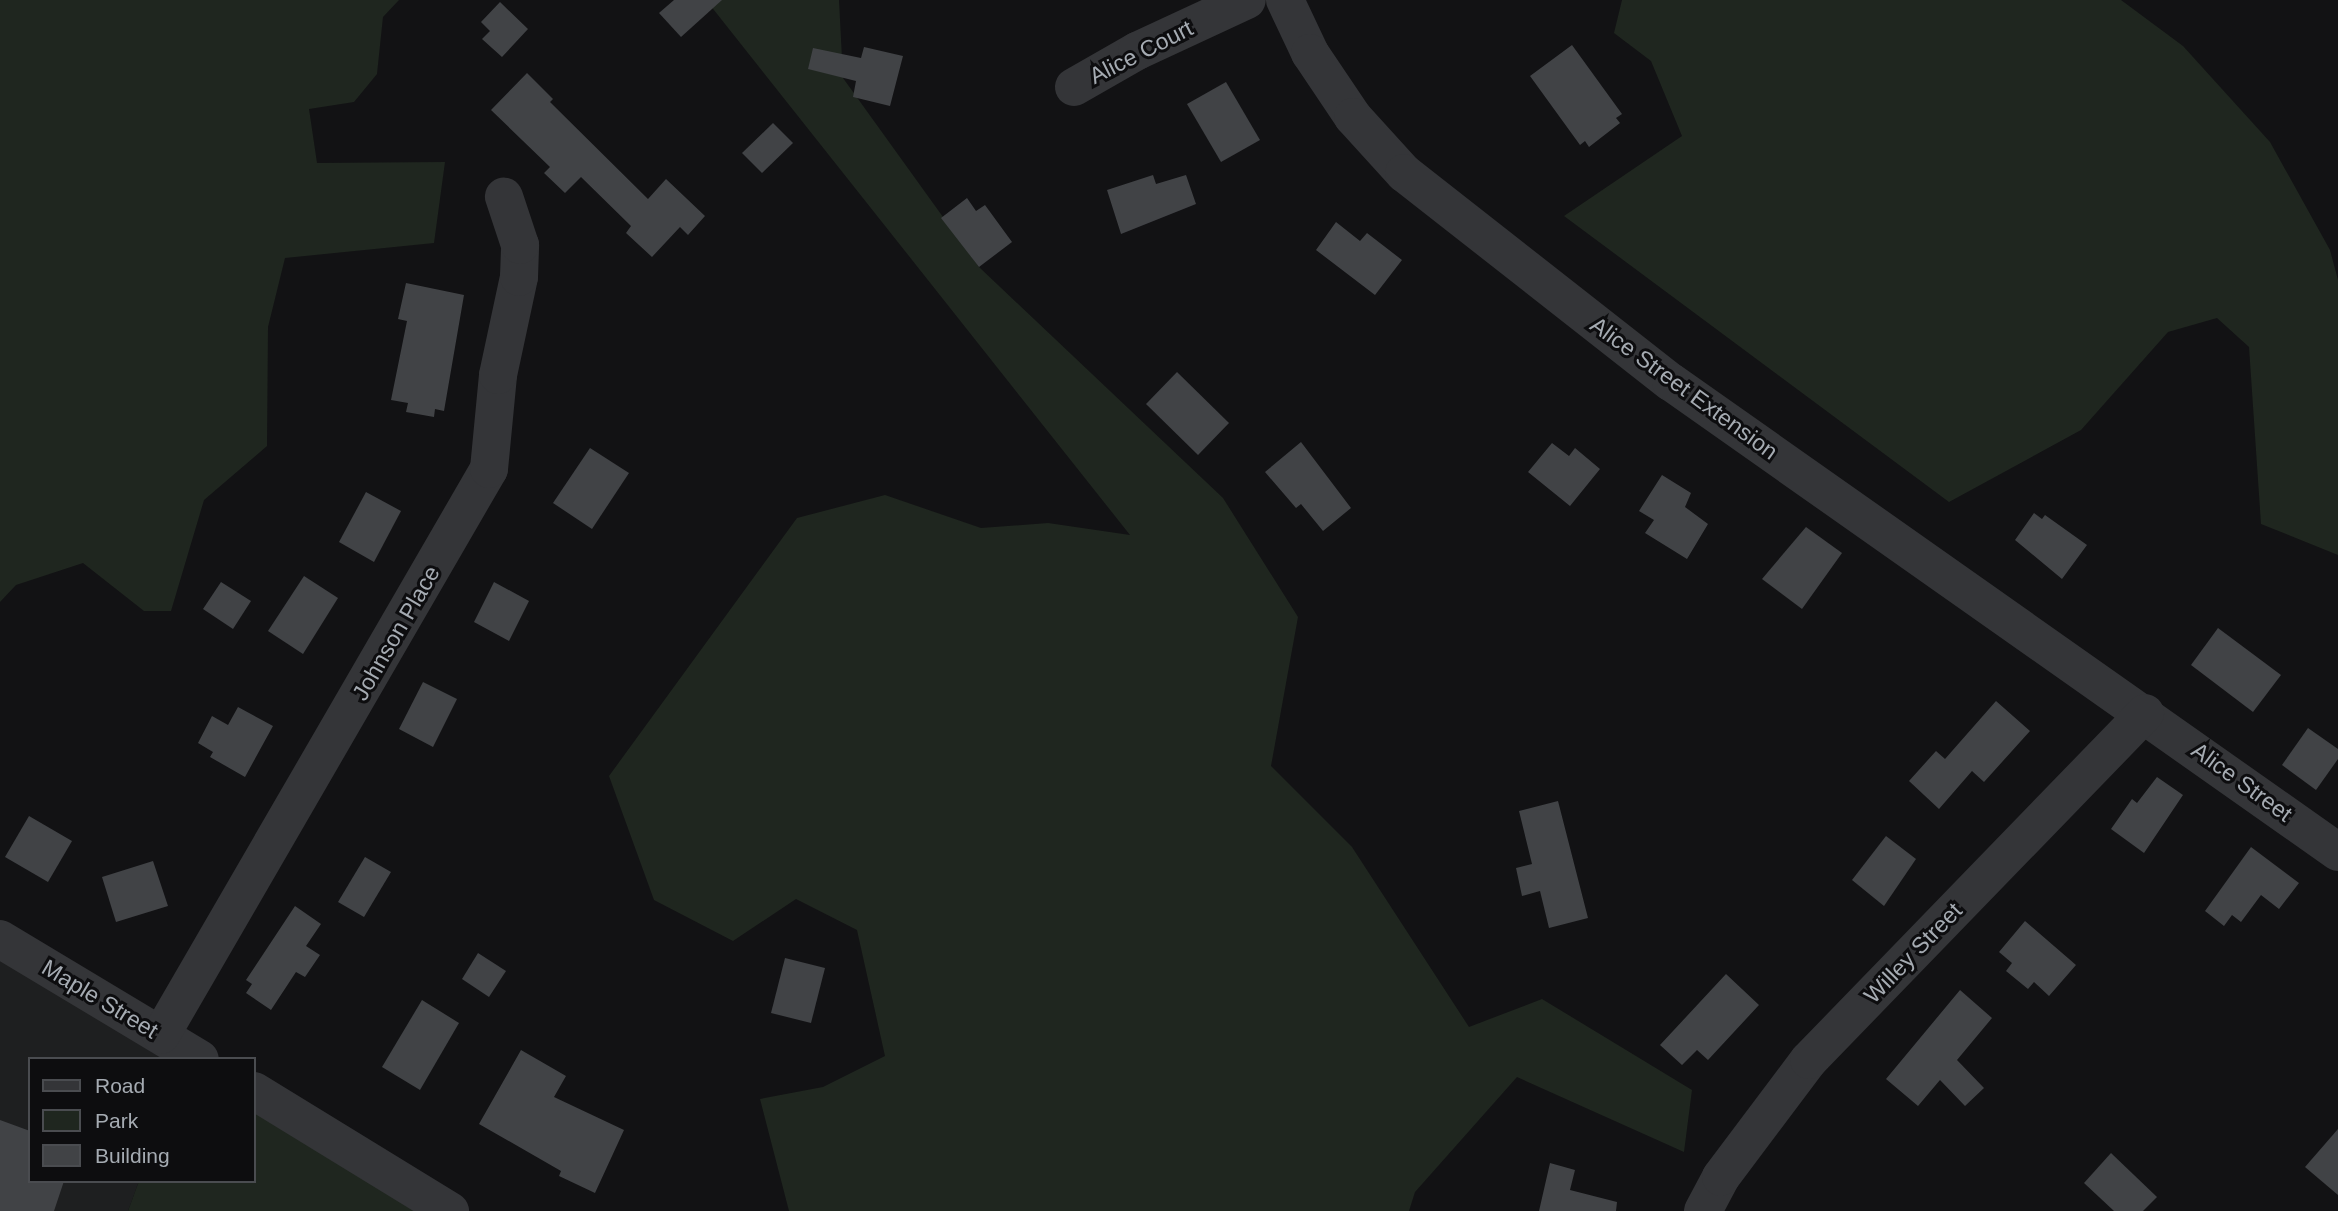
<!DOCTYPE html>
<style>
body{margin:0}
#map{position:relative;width:2338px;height:1211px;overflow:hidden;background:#121214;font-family:Helvetica,sans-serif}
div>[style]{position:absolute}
.built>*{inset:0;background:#1e1f20}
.green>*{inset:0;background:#1f261f}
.building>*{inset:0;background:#414346}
.minor>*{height:38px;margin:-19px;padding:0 19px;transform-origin:19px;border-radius:19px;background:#343538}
span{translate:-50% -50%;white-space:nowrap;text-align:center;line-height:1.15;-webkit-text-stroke:6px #0d0d0f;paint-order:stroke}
.street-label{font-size:23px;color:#a5abb2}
.legend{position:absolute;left:28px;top:1057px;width:228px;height:126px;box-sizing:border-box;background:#0d0d0f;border:2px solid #4a4c50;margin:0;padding:9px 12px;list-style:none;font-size:21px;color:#a5abb2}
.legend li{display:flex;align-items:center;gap:14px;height:35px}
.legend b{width:35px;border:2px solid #4a4c50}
</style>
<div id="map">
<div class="built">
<i style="clip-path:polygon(0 959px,168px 1059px,30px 1059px,30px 1181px,139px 1181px,128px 1211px,0 1211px)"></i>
</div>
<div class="green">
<i style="clip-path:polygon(0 0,399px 0,383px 17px,377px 74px,354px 102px,309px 109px,317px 163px,445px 162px,434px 243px,285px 258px,268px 327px,267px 446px,204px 500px,171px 611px,144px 611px,83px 563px,16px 585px,0 602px)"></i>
<i style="clip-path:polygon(706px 0,839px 0,843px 78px,979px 267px,1223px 498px,1298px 617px,1271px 766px,1352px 847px,1469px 1027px,1542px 999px,1692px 1090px,1684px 1152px,1517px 1077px,1415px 1192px,1409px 1211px,789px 1211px,760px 1099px,823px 1087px,885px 1056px,857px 930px,796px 899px,733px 941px,654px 900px,609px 776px,797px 518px,885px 495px,981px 528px,1048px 523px,1130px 535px)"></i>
<i style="clip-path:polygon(1622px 0,2121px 0,2183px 46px,2270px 142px,2330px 250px,2338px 280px,2338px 555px,2261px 524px,2249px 347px,2217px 318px,2168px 332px,2081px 430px,1949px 502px,1564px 216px,1682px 136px,1651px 61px,1614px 33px)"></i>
<i style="clip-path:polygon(254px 1111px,418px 1211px,128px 1211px,139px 1181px,254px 1181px)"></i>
</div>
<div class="building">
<i style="clip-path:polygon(674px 0,722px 0,681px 37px,659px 13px)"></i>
<i style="clip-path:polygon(500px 2px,528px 29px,502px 57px,482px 39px,490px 31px,481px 22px)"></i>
<i style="clip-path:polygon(1572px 45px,1622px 114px,1616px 118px,1620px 123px,1589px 147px,1585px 141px,1580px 145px,1530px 76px)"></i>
<i style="clip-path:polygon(864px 47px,903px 56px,890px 106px,853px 97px,856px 81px,808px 69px,813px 48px,861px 58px)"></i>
<i style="clip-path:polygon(527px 73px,553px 99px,550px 102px,648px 199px,666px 179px,705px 216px,688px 235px,680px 227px,652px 257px,626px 233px,631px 226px,581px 177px,565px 193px,544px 173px,550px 167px,491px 110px)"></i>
<i style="clip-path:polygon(1226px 82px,1260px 140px,1221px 162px,1187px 104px)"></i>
<i style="clip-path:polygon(773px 123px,793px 143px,762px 173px,742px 153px)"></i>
<i style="clip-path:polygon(1153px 175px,1156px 184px,1186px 175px,1196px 204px,1121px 234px,1107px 190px)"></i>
<i style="clip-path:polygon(967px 198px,976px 211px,985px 205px,1012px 242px,979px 267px,941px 218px)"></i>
<i style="clip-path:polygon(1336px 222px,1360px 241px,1367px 233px,1402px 260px,1375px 295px,1316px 250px)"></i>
<i style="clip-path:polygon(406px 283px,464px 295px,444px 411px,435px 409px,434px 417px,406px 412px,408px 403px,391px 400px,407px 321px,398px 319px)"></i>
<i style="clip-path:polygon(1177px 372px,1229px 423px,1198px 455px,1146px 404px)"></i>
<i style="clip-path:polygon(1301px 442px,1351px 508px,1323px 531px,1301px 504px,1296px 508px,1265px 472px)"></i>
<i style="clip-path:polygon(1552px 443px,1569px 456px,1575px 448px,1600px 469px,1570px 506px,1528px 472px)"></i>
<i style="clip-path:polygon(590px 448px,629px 473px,592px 529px,553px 503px)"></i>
<i style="clip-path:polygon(1662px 475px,1691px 493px,1685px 507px,1708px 524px,1687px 559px,1645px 533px,1654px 520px,1639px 511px)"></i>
<i style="clip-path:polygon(366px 492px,401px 511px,374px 562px,339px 542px)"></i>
<i style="clip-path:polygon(2034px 513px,2042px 519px,2045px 515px,2087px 545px,2062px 579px,2015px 540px)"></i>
<i style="clip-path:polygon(1806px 527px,1842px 553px,1802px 609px,1762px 579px)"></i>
<i style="clip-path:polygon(304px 576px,338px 598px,303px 654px,268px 631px)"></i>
<i style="clip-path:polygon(221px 582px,251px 601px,233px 629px,203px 609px)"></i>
<i style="clip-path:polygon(494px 582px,529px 601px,509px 641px,474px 622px)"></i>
<i style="clip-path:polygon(2218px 628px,2281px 675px,2253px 712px,2191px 665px)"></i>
<i style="clip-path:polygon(423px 682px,457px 699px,433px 747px,399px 729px)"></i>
<i style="clip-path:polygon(1996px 701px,2030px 731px,1984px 782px,1972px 771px,1939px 809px,1909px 781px,1936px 751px,1945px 759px)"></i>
<i style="clip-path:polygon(238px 707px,273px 726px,245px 777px,210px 757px,213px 752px,198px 743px,212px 716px,228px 725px)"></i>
<i style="clip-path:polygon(2308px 728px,2338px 749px,2338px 759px,2316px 790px,2282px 765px)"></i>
<i style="clip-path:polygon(2157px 777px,2183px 795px,2144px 853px,2111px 829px,2132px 799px,2137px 803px)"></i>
<i style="clip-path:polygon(1558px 801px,1588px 918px,1549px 928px,1540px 891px,1522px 896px,1516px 868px,1532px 864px,1519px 811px)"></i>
<i style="clip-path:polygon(29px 816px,72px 841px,48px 882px,5px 857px)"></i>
<i style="clip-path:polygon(1886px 836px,1916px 859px,1884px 906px,1852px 880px)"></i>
<i style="clip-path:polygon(2251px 847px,2299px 883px,2279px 909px,2261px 895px,2241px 922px,2232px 915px,2224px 926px,2205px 911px)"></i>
<i style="clip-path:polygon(365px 857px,391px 872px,364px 917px,338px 902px)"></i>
<i style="clip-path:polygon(153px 861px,168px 906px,116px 922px,102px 877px)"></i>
<i style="clip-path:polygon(295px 906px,321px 924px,306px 946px,320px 955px,305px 977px,296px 972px,271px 1010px,246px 993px,252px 984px,246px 980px)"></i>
<i style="clip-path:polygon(2025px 921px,2076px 965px,2049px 996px,2034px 982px,2028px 989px,2006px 971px,2012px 963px,1999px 952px)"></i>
<i style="clip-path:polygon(478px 953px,506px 971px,489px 997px,462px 979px)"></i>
<i style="clip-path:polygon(785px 958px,825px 968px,811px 1023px,771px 1013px)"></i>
<i style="clip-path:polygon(1726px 974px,1759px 1005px,1708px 1060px,1697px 1050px,1682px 1065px,1660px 1045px)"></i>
<i style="clip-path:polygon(1960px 990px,1992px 1018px,1957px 1060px,1984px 1088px,1965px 1106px,1940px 1080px,1918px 1106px,1886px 1079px)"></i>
<i style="clip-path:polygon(422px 1000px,459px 1023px,420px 1090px,382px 1067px)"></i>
<i style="clip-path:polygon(521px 1050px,566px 1076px,554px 1097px,624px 1130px,595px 1193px,559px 1176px,561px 1171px,479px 1124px)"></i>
<i style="clip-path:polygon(0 1120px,30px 1131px,30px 1181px,64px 1181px,54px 1211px,0 1211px)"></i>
<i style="clip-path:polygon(2338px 1129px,2338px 1195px,2305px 1167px)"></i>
<i style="clip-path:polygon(2111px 1153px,2157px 1197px,2143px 1211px,2114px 1211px,2084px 1183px)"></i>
<i style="clip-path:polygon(1550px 1163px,1575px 1170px,1570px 1190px,1617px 1202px,1616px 1211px,1539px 1211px)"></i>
</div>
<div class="minor">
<i style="left:1285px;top:0;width:59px;rotate:64.7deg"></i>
<i style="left:1310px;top:53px;width:77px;rotate:56.1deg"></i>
<i style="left:1353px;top:117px;width:76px;rotate:47.7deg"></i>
<i style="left:1404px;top:173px;width:339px;rotate:38.1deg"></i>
<i style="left:1671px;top:382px;width:816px;rotate:35.17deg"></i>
<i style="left:1074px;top:87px;width:73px;rotate:-29.7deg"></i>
<i style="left:1137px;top:51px;width:121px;rotate:-24.9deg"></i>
<i style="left:0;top:939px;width:233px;rotate:31deg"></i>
<i style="left:161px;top:1035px;width:654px;rotate:-59.91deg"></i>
<i style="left:489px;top:469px;width:94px;rotate:-84.5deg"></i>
<i style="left:498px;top:375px;width:100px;rotate:-77.9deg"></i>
<i style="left:519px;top:277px;width:32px;rotate:-88deg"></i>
<i style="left:520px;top:245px;width:51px;rotate:-108.4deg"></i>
<i style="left:254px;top:1091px;width:230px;rotate:31.5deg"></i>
<i style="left:1703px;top:1211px;width:38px;rotate:-62deg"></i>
<i style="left:1721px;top:1177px;width:146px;rotate:-53.1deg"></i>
<i style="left:1809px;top:1060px;width:483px;rotate:-45.9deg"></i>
</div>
<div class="street-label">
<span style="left:1141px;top:52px;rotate:-27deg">Alice Court</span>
<span style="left:1684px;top:388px;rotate:36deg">Alice Street Extension</span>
<span style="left:396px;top:633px;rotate:-60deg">Johnson Place</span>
<span style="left:2242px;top:782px;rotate:36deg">Alice Street</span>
<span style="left:1913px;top:953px;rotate:-46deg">Willey Street</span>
<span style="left:100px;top:999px;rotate:31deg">Maple Street</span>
</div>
<ul class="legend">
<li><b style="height:9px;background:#343538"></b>Road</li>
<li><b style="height:19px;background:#1f261f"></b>Park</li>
<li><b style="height:19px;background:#414346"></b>Building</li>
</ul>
</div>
